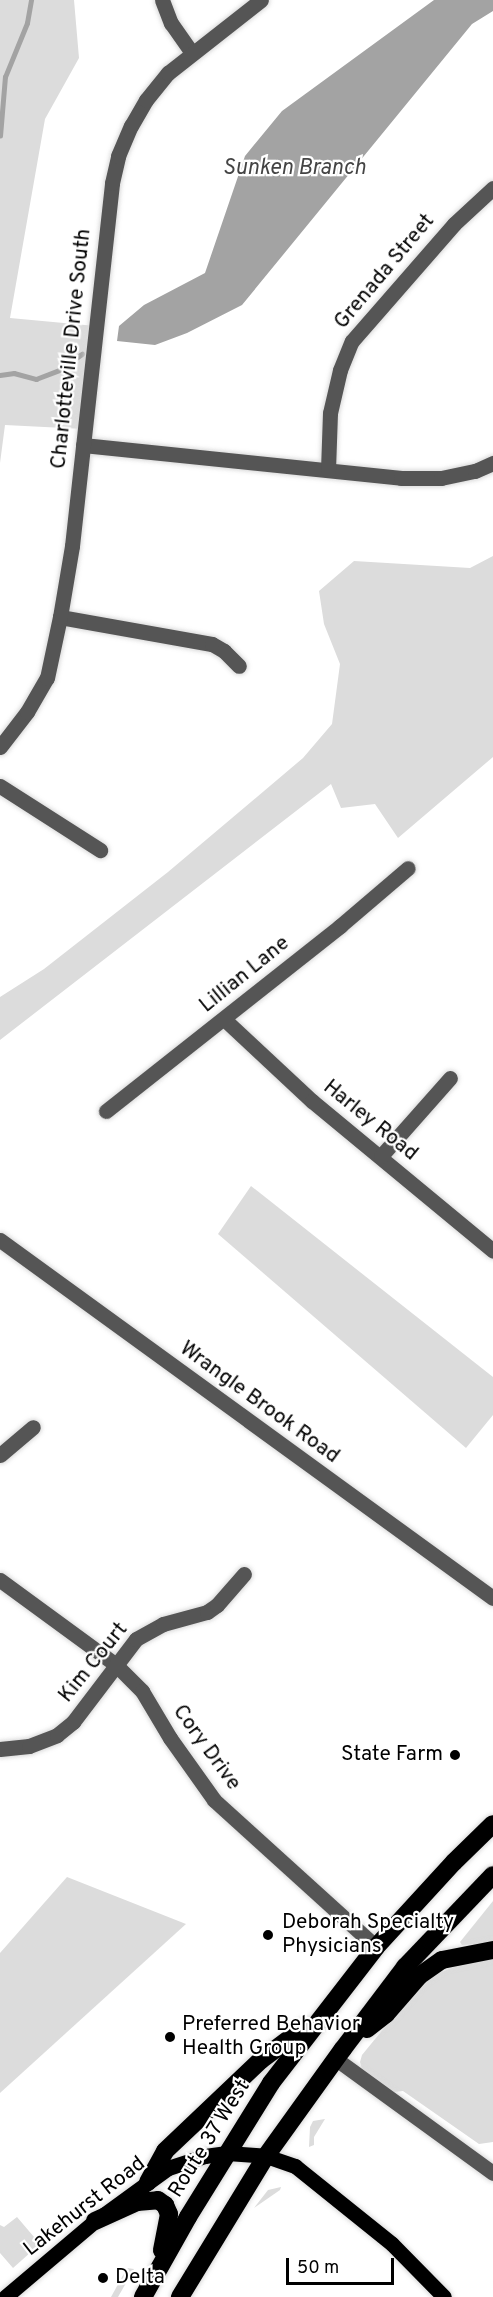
<!DOCTYPE html>
<style>
body{margin:0}
#map{position:relative;width:493px;height:2297px;overflow:hidden;background:#fff;font-family:Overpass,sans-serif}
div>[style]{position:absolute}
.green>*{inset:0;background:#dcdcdc}
.water>*{inset:0;background:#a3a3a3}
.stream>*{height:4.5px;margin:-2.25px;padding:0 2.25px;transform-origin:2.25px;border-radius:2.25px;background:#a3a3a3}
.roads{filter:drop-shadow(0 0 2px #dbdbdb) drop-shadow(0 0 2px #dbdbdb)}
.minor>*{height:15px;margin:-7.5px;padding:0 7.5px;transform-origin:7.5px;border-radius:7.5px;background:#555}
.major>*{height:15px;margin:-7.5px;padding:0 7.5px;transform-origin:7.5px;border-radius:7.5px;background:#000}
.highway>*{height:18px;margin:-9px;padding:0 9px;transform-origin:9px;border-radius:9px;background:#000}
.dots>*{width:16px;height:16px;translate:-50% -50%;box-sizing:border-box;border:3px solid #fff;border-radius:50%}
span{translate:-50% -50%;white-space:nowrap;text-align:center;line-height:1.15;-webkit-text-stroke:4.5px #fff;paint-order:stroke}
.street-label{font-size:21px;color:#000}
.poi-label{font-size:21px;color:#000}
.right{translate:-100% -50%;text-align:right}
.left{translate:0 -50%;text-align:left}
.water-label{font-size:22px;color:#444;font-style:italic}
.scale{position:absolute;left:286px;top:2258px;width:108px;height:27px;box-sizing:border-box;border:3px solid #000;border-top:0;padding-left:8px;font-size:18px;line-height:21px;white-space:nowrap;color:#000;-webkit-text-stroke:4px #fff;paint-order:stroke}
</style>
<div id="map">
<div class="green">
<i style="clip-path:polygon(0 0,74px 0,79px 58px,45px 119px,10px 318px,96px 326px,84px 429px,5px 425px,0 463px)"></i>
<i style="clip-path:polygon(493px 556px,493px 757px,398px 838px,375px 804px,341px 808px,331px 784px,0 1040px,0 997px,44px 969px,168px 872px,303px 758px,332px 724px,340px 664px,324px 624px,319px 591px,354px 561px,470px 568px)"></i>
<i style="clip-path:polygon(251px 1186px,493px 1377px,493px 1415px,466px 1448px,218px 1234px)"></i>
<i style="clip-path:polygon(67px 1877px,186px 1924px,0 2093px,0 1953px)"></i>
<i style="clip-path:polygon(493px 1901px,493px 1943px,462px 1945px,460px 1942px)"></i>
<i style="clip-path:polygon(493px 1959px,493px 2142px,479px 2144px,403px 2091px,394px 2092px,362px 2069px,360px 2062px,362px 2055px,416px 1989px,434px 1975px,467px 1962px)"></i>
<i style="clip-path:polygon(325px 2119px,314px 2137px,314px 2145px,309px 2147px,310px 2127px,313px 2121px)"></i>
<i style="clip-path:polygon(281px 2187px,280px 2190px,254px 2208px,268px 2190px)"></i>
<i style="clip-path:polygon(17px 2217px,40px 2244px,13px 2268px,0 2253px,0 2225px,4px 2227px)"></i>
<i style="clip-path:polygon(127px 2268px,134px 2269px,118px 2297px,111px 2297px)"></i>
</div>
<div class="water">
<i style="clip-path:polygon(434px 0,493px 0,493px 11px,472px 24px,242px 305px,187px 333px,155px 345px,117px 341px,119px 326px,144px 305px,205px 273px,245px 156px,282px 111px)"></i>
</div>
<div class="stream">
<i style="left:0;top:136px;width:59px;rotate:-85.2deg"></i>
<i style="left:5px;top:77px;width:58px;rotate:-67.8deg"></i>
<i style="left:27px;top:23px;width:23px;rotate:-80deg"></i>
<i style="left:0;top:375px;width:14px;rotate:-8deg"></i>
<i style="left:14px;top:373px;width:23px;rotate:15deg"></i>
<i style="left:36px;top:379px;width:25px;rotate:-21deg"></i>
<i style="left:59px;top:370px;width:28px;rotate:-35deg"></i>
</div>
<div class="roads">
<div class="minor">
<i style="left:162px;top:0;width:25px;rotate:69deg"></i>
<i style="left:171px;top:23px;width:37px;rotate:55deg"></i>
<i style="left:83px;top:445px;width:320px;rotate:5.9deg"></i>
<i style="left:401px;top:478px;width:40px"></i>
<i style="left:441px;top:478px;width:35px;rotate:-12deg"></i>
<i style="left:475px;top:471px;width:20px;rotate:-24deg"></i>
<i style="left:328px;top:470px;width:57px;rotate:-88deg"></i>
<i style="left:330px;top:413px;width:44px;rotate:-76.9deg"></i>
<i style="left:340px;top:370px;width:31px;rotate:-68deg"></i>
<i style="left:352px;top:341px;width:155px;rotate:-48.9deg"></i>
<i style="left:454px;top:224px;width:53px;rotate:-42.7deg"></i>
<i style="left:60px;top:617px;width:154px;rotate:10.1deg"></i>
<i style="left:212px;top:644px;width:14px;rotate:30deg"></i>
<i style="left:224px;top:651px;width:21px;rotate:45deg"></i>
<i style="left:0;top:747px;width:44px;rotate:-52.4deg"></i>
<i style="left:27px;top:712px;width:39px;rotate:-60deg"></i>
<i style="left:47px;top:678px;width:62px;rotate:-78deg"></i>
<i style="left:60px;top:617px;width:72px;rotate:-80.4deg"></i>
<i style="left:72px;top:546px;width:365px;rotate:-83.7deg"></i>
<i style="left:112px;top:183px;width:28px;rotate:-77deg"></i>
<i style="left:118px;top:156px;width:33px;rotate:-67deg"></i>
<i style="left:131px;top:126px;width:30px;rotate:-60deg"></i>
<i style="left:146px;top:100px;width:35px;rotate:-51deg"></i>
<i style="left:168px;top:73px;width:118px;rotate:-38.1deg"></i>
<i style="left:0;top:786px;width:119px;rotate:32.6deg"></i>
<i style="left:224px;top:1019px;width:120px;rotate:43deg"></i>
<i style="left:312px;top:1101px;width:235px;rotate:39.6deg"></i>
<i style="left:106px;top:1111px;width:298px;rotate:-38.3deg"></i>
<i style="left:340px;top:926px;width:89px;rotate:-40.5deg"></i>
<i style="left:381px;top:1156px;width:104px;rotate:-48.5deg"></i>
<i style="left:0;top:1240px;width:609px;rotate:35.99deg"></i>
<i style="left:0;top:1455px;width:43px;rotate:-40.3deg"></i>
<i style="left:0;top:1580px;width:144px;rotate:36.2deg"></i>
<i style="left:116px;top:1665px;width:37px;rotate:45deg"></i>
<i style="left:142px;top:1691px;width:55px;rotate:59.2deg"></i>
<i style="left:170px;top:1738px;width:76px;rotate:54.6deg"></i>
<i style="left:214px;top:1800px;width:219px;rotate:42.2deg"></i>
<i style="left:0;top:1749px;width:29px;rotate:-6deg"></i>
<i style="left:29px;top:1746px;width:30px;rotate:-21deg"></i>
<i style="left:57px;top:1735px;width:21px;rotate:-39deg"></i>
<i style="left:73px;top:1722px;width:104px;rotate:-52.8deg"></i>
<i style="left:136px;top:1639px;width:31px;rotate:-29deg"></i>
<i style="left:163px;top:1624px;width:46px;rotate:-15.3deg"></i>
<i style="left:207px;top:1612px;width:12px;rotate:-35deg"></i>
<i style="left:217px;top:1605px;width:41px;rotate:-48.9deg"></i>
<i style="left:336px;top:2059px;width:194px;rotate:36deg"></i>
</div>
<div class="major">
<i style="left:5px;top:2297px;width:118px;rotate:-40.2deg"></i>
<i style="left:95px;top:2221px;width:90px;rotate:-36deg"></i>
<i style="left:168px;top:2168px;width:39px;rotate:-18deg"></i>
<i style="left:205px;top:2156px;width:22px;rotate:-8deg"></i>
<i style="left:227px;top:2153px;width:39px;rotate:4deg"></i>
<i style="left:266px;top:2156px;width:31px;rotate:19deg"></i>
<i style="left:295px;top:2166px;width:124px;rotate:38.8deg"></i>
<i style="left:392px;top:2244px;width:74px;rotate:45.5deg"></i>
</div>
<div class="highway">
<i style="left:367px;top:2029px;width:24px;rotate:-38deg"></i>
<i style="left:386px;top:2014px;width:50px;rotate:-49deg"></i>
<i style="left:419px;top:1976px;width:28px;rotate:-35deg"></i>
<i style="left:442px;top:1960px;width:52px;rotate:-11.1deg"></i>
<i style="left:148px;top:2182px;width:35px;rotate:-61deg"></i>
<i style="left:165px;top:2151px;width:132px;rotate:-43.5deg"></i>
<i style="left:261px;top:2060px;width:55px;rotate:-36.9deg"></i>
<i style="left:95px;top:2221px;width:46px;rotate:-24.3deg"></i>
<i style="left:137px;top:2202px;width:21px;rotate:-5deg"></i>
<i style="left:158px;top:2200px;width:9px;rotate:36deg"></i>
<i style="left:165px;top:2205px;width:10px;rotate:66deg"></i>
<i style="left:169px;top:2214px;width:37px;rotate:101deg"></i>
<i style="left:143px;top:2297px;width:92px;rotate:-60.6deg"></i>
<i style="left:188px;top:2217px;width:158px;rotate:-58.2deg"></i>
<i style="left:271px;top:2083px;width:172px;rotate:-52.3deg"></i>
<i style="left:376px;top:1947px;width:115px;rotate:-47.5deg"></i>
<i style="left:454px;top:1862px;width:54px;rotate:-44.3deg"></i>
<i style="left:180px;top:2297px;width:165px;rotate:-58.6deg"></i>
<i style="left:266px;top:2156px;width:132px;rotate:-54.3deg"></i>
<i style="left:343px;top:2049px;width:103px;rotate:-52.9deg"></i>
<i style="left:405px;top:1967px;width:127px;rotate:-46.3deg"></i>
</div>
</div>
<div class="dots">
<i style="left:455px;top:1755px;background:#000"></i>
<i style="left:268px;top:1935px;background:#000"></i>
<i style="left:170px;top:2037px;background:#000"></i>
<i style="left:103px;top:2278px;background:#000"></i>
</div>
<div class="street-label">
<span style="left:385px;top:272px;rotate:-50deg">Grenada Street</span>
<span style="left:72px;top:349px;rotate:-84deg">Charlotteville Drive South</span>
<span style="left:245px;top:975px;rotate:-39deg">Lillian Lane</span>
<span style="left:370px;top:1121px;rotate:39deg">Harley Road</span>
<span style="left:259px;top:1403px;rotate:36deg">Wrangle Brook Road</span>
<span style="left:94px;top:1663px;rotate:-51deg">Kim Court</span>
<span style="left:206px;top:1748px;rotate:54deg">Cory Drive</span>
<span style="left:210px;top:2139px;rotate:-58deg">Route 37 West</span>
<span style="left:85px;top:2207px;rotate:-38deg">Lakehurst Road</span>
</div>
<div class="poi-label">
<span class="right" style="left:443px;top:1755px">State Farm</span>
<span class="left" style="left:282px;top:1935px">Deborah Specialty<br>Physicians</span>
<span class="left" style="left:182px;top:2037px">Preferred Behavior<br>Health Group</span>
<span class="left" style="left:115px;top:2278px">Delta</span>
</div>
<div class="water-label">
<span style="left:294px;top:169px">Sunken Branch</span>
</div>
<div class="scale">50 m</div>
</div>
